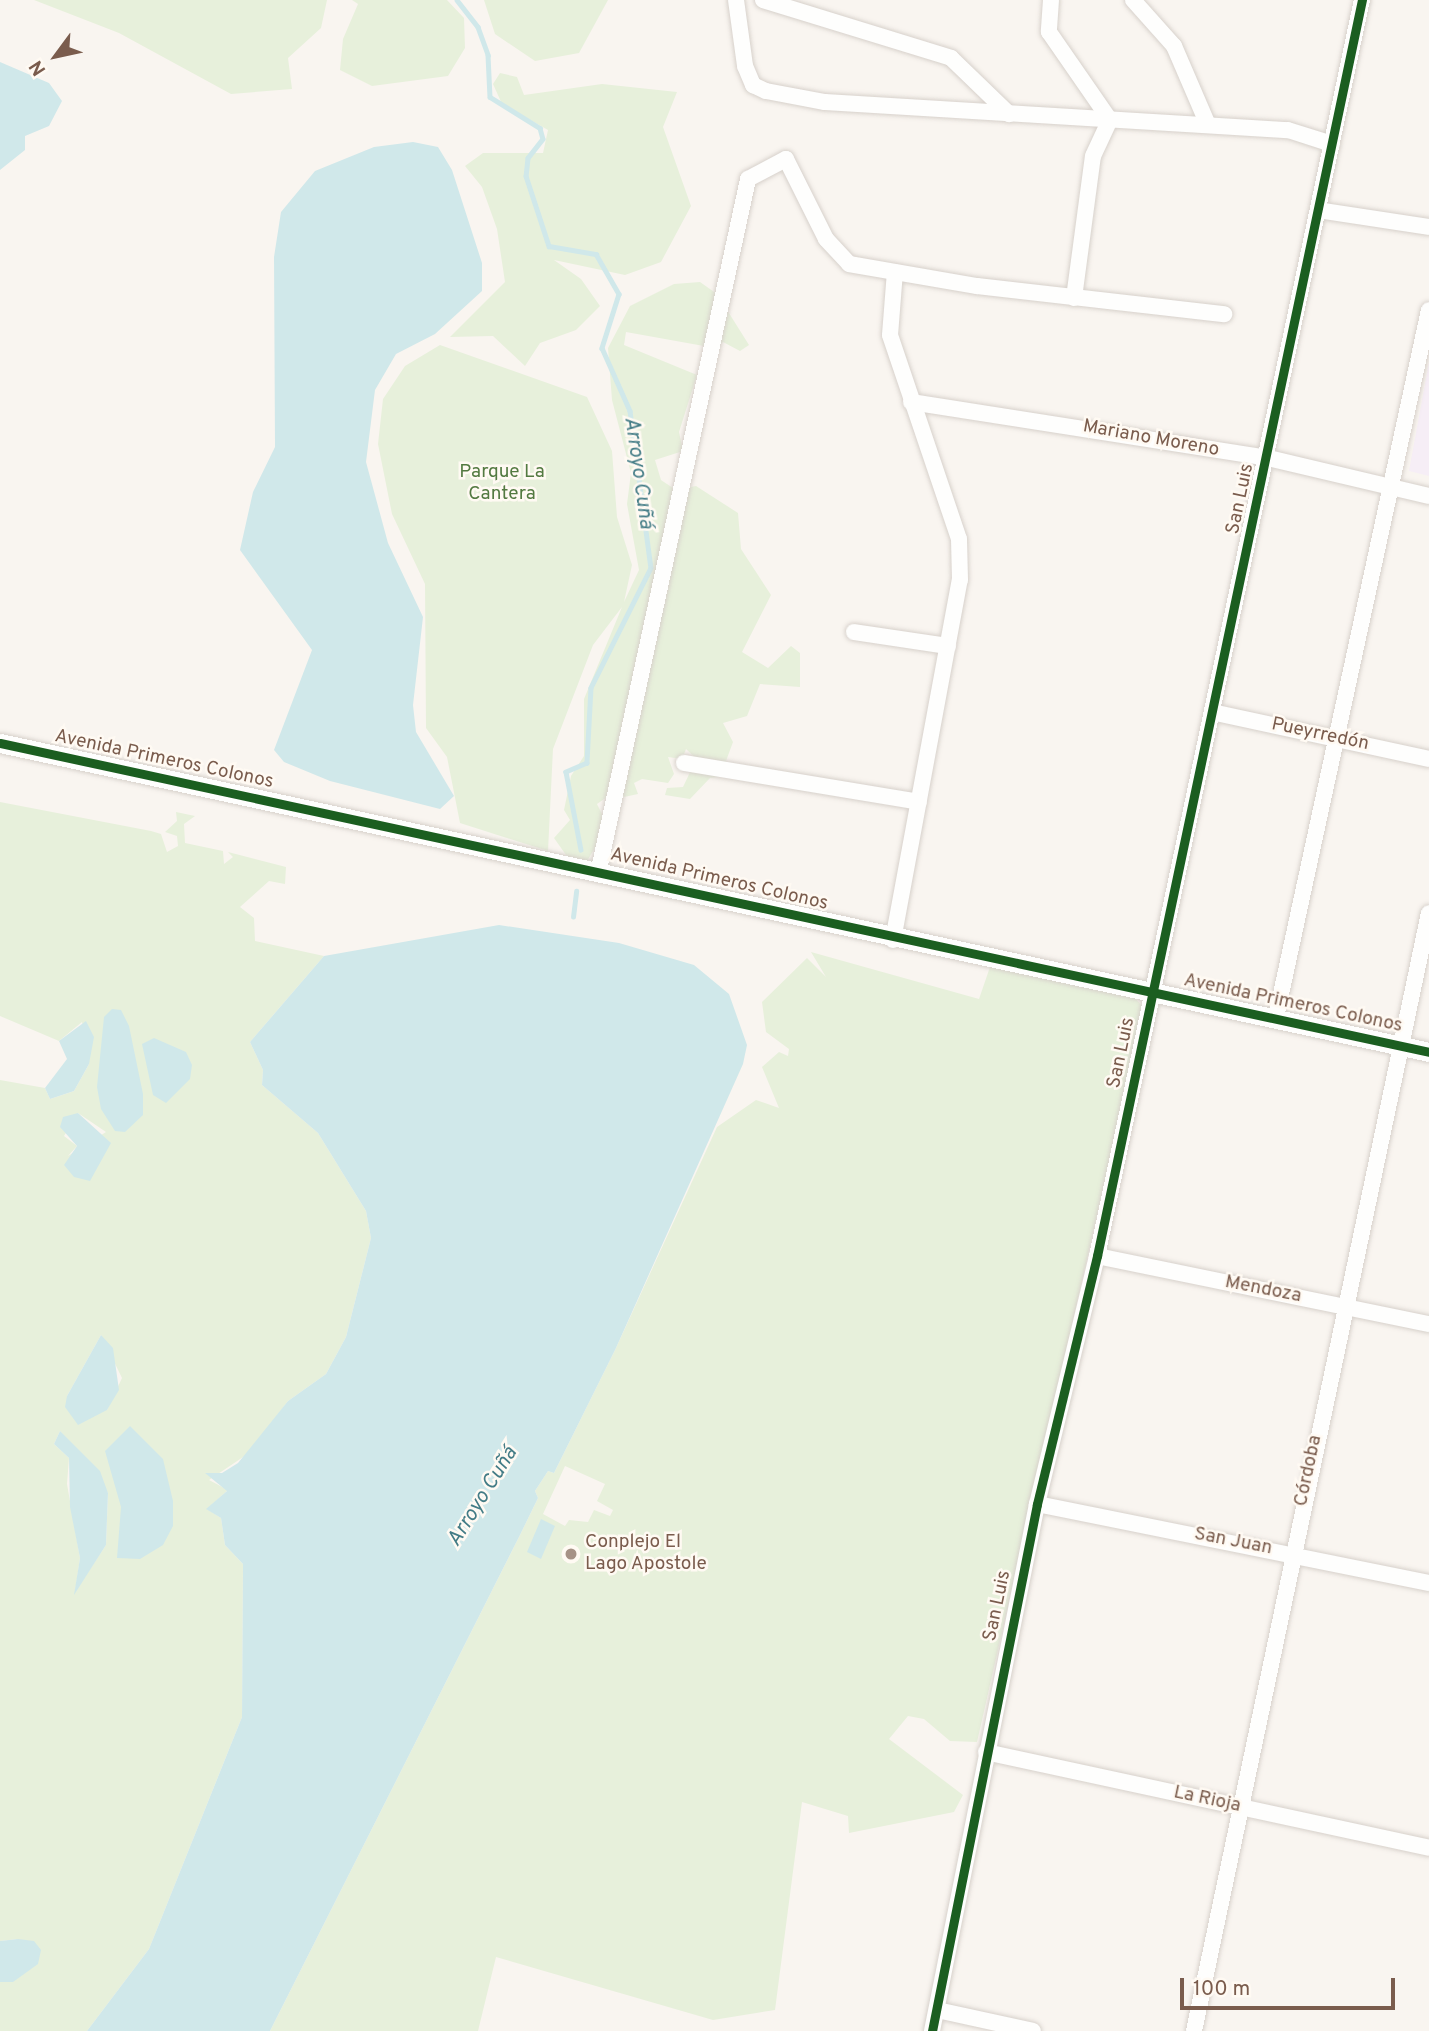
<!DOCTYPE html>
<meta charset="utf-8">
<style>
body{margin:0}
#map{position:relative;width:1429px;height:2031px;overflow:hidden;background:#f9f5f0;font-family:Overpass,sans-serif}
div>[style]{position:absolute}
.education>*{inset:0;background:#f6eef6}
.green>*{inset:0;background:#e7f0db}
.water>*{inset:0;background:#d0e8ea}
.stream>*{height:4.5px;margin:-2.25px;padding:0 2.25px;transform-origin:2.25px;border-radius:2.25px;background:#d0e8ea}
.roads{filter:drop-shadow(0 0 2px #d7d1cb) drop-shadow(0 0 2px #d7d1cb)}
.minor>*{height:16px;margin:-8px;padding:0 8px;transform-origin:8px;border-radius:8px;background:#fefefd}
.tertiary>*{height:19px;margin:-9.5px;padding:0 9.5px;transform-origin:9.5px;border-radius:9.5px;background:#fefefd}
.cycleway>*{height:9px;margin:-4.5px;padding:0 4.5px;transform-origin:4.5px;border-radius:4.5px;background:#1b5e20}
.dots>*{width:19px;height:19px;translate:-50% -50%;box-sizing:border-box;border:4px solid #fffaf3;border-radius:50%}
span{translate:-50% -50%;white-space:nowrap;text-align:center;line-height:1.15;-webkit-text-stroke:5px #fffaf3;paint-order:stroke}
.street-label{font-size:19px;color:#7a5c4d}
.park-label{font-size:19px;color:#537a41}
.poi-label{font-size:19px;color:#7a5c4d}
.left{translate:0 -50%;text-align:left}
.water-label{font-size:21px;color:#437c86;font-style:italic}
.north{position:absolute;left:21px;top:21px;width:70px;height:70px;-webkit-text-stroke:5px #fffaf3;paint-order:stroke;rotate:237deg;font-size:19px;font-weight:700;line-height:28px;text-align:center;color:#7a5c4d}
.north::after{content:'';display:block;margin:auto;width:24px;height:32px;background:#7a5c4d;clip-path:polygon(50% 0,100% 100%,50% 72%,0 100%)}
.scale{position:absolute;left:1180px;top:1978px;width:215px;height:32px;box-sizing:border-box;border:4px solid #7a5c4d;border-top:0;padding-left:9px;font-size:21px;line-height:24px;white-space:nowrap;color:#7a5c4d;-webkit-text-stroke:5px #fffaf3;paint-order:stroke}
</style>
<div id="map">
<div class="education">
<i style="clip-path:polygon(1429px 362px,1429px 476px,1409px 471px)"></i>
</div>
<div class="green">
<i style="clip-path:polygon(34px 0,327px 0,321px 28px,288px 58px,292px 89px,231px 94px,119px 33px)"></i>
<i style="clip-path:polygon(352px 0,447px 0,464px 18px,465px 48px,448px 76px,372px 86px,340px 70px,343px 39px,358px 4px)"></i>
<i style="clip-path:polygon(484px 0,608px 0,579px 53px,535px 61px,495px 34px)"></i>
<i style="clip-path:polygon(500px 73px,517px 77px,524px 95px,602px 84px,677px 92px,663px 127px,691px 206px,661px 262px,625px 275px,554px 260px,581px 279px,600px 306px,576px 330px,540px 343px,525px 366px,493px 336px,450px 337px,505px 282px,497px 229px,482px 187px,465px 166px,483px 153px,543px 153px,548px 130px,502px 104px,493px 84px)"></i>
<i style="clip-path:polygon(700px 282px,717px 294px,749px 345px,740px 351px,723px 342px,715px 348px,626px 332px,624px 345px,697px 375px,679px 432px,683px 451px,655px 460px,661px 480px,676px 490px,696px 486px,738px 513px,741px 549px,771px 595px,742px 652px,768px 668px,791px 646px,800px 653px,800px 687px,760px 684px,747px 716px,723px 723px,733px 742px,726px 761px,737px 774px,710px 778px,690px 799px,665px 795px,667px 788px,683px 787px,693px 766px,702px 764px,686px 749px,682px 759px,668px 757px,674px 774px,668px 783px,642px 779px,634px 783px,638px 794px,624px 797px,620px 788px,597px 804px,605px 820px,601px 838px,584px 866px,571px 862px,554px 838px,570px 820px,564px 810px,571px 776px,584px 756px,584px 699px,622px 607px,593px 645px,553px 749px,548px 851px,460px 823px,447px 757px,426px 728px,425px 584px,392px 514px,378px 444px,383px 399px,405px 366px,440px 345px,587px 397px,612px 451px,617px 517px,632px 565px,624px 602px,639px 570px,627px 504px,631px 473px,612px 400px,608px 348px,630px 306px,674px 284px)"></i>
<i style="clip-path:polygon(evenodd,0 802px,151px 831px,161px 834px,167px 852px,178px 846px,177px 836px,165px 832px,177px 821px,176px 812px,195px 816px,184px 824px,185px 843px,223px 851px,224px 864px,233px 857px,228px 852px,286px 867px,285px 884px,269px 881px,240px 907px,254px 918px,255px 941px,324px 956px,250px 1042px,263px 1070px,262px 1085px,318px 1133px,366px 1211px,371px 1238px,346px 1337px,326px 1374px,288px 1401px,249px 1453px,209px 1480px,228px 1490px,207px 1509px,221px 1518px,225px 1545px,243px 1564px,242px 1717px,149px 1949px,87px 2031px,0 2031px,0 1982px,13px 1982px,18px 1939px,0 1941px,0 1080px,45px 1088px,50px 1099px,74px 1091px,89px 1064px,82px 1022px,59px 1041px,0 1016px,0 802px,78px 1113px,106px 1132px,68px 1156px,77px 1146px,64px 1136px,78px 1113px,0 802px,101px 1335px,122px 1378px,107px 1410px,67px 1396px,101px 1335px,0 802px,60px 1431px,108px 1493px,106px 1545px,75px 1592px,80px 1558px,67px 1484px,69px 1458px,54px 1444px,60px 1431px)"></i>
<i style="clip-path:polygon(evenodd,811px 952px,979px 999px,990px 967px,1134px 997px,1144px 1008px,977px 1742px,950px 1741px,924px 1719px,908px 1716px,889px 1739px,963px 1795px,954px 1812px,849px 1833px,848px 1816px,802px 1802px,775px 2010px,713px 2020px,496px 1957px,478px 2031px,270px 2031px,520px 1535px,538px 1498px,535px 1491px,548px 1471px,554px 1473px,616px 1348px,717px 1127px,756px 1100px,779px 1108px,762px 1067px,779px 1052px,788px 1056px,789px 1049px,766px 1032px,762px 1002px,807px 958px,826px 977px,811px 952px,565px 1466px,605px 1484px,597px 1501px,613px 1510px,610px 1516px,594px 1510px,588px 1522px,569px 1520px,565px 1526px,543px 1514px,565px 1466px)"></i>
</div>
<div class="water">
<i style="clip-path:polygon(0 62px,49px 83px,62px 101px,49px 126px,25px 136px,25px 150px,0 170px)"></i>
<i style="clip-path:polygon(413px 142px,438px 147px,452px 170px,482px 263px,482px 291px,435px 334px,396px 354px,375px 390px,366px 462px,388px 543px,423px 617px,413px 705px,416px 732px,454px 796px,440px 809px,330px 781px,284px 762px,274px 750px,312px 650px,240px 550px,253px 492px,275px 447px,274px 257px,281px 212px,315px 171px,374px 147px)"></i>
<i style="clip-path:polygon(499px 925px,619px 943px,694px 965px,729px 994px,747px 1045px,743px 1064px,616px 1348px,554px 1473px,548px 1471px,535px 1491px,538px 1498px,520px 1535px,270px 2031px,87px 2031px,149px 1949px,242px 1717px,243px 1564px,225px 1545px,221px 1518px,206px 1509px,227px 1491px,205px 1473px,222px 1473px,238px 1463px,288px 1401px,326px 1374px,346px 1337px,371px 1238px,366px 1211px,318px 1133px,262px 1085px,263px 1070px,250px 1042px,324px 956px)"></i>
<i style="clip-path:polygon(112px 1009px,121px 1010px,129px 1026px,143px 1094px,143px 1115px,125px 1132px,115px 1131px,101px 1109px,97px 1087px,104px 1017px)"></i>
<i style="clip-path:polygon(86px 1021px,94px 1037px,89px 1064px,74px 1091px,50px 1099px,45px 1088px,67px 1059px,59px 1041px)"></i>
<i style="clip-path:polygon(154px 1038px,186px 1052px,192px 1065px,190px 1079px,166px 1103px,153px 1095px,142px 1044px)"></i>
<i style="clip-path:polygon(78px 1113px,111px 1143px,90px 1181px,74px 1177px,64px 1165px,77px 1146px,60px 1127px,63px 1117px)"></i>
<i style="clip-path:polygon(101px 1335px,113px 1348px,119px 1390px,107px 1410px,78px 1425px,65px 1407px,67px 1396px)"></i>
<i style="clip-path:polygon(130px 1426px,163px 1459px,173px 1501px,173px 1526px,163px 1545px,140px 1559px,117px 1558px,121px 1507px,105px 1451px)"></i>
<i style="clip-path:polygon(60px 1431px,100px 1471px,108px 1493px,106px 1545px,74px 1595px,80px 1558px,70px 1507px,69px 1458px,54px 1444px)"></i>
<i style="clip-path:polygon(541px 1519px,555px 1526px,541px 1559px,527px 1552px)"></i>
<i style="clip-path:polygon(18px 1939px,34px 1941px,41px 1950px,38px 1964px,13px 1982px,0 1982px,0 1941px)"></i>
</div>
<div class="stream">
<i style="left:457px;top:0;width:34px;rotate:52deg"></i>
<i style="left:478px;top:27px;width:30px;rotate:70deg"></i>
<i style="left:488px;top:55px;width:42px;rotate:87.3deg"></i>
<i style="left:490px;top:97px;width:59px;rotate:31.8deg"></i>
<i style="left:540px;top:128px;width:11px;rotate:75deg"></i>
<i style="left:543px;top:139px;width:24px;rotate:128deg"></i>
<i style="left:528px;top:158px;width:18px;rotate:96deg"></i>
<i style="left:526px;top:176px;width:74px;rotate:71.8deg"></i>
<i style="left:549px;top:246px;width:48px;rotate:9.7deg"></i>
<i style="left:596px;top:254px;width:46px;rotate:60.1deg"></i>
<i style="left:619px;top:294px;width:57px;rotate:107.5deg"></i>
<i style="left:602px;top:348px;width:69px;rotate:66deg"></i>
<i style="left:630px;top:411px;width:158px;rotate:82.4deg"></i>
<i style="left:651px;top:568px;width:134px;rotate:116.6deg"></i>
<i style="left:591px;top:688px;width:75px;rotate:93.1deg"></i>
<i style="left:587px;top:763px;width:23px;rotate:157deg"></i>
<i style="left:566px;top:772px;width:79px;rotate:79.1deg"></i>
<i style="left:573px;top:917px;width:26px;rotate:-83deg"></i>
</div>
<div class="roads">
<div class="minor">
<i style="left:736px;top:0;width:67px;rotate:82.2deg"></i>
<i style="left:745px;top:66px;width:21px;rotate:67deg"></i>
<i style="left:753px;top:85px;width:14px;rotate:25deg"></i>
<i style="left:766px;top:91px;width:60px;rotate:10.6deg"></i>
<i style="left:825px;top:102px;width:464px;rotate:3.5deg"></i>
<i style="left:1288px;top:130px;width:46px;rotate:17.7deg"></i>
<i style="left:763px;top:0;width:197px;rotate:17.1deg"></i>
<i style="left:951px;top:58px;width:81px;rotate:44deg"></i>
<i style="left:1051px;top:0;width:32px;rotate:94deg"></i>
<i style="left:1049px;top:32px;width:107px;rotate:55.3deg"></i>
<i style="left:1133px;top:0;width:62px;rotate:48.3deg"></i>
<i style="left:1174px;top:46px;width:86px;rotate:66.7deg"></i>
<i style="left:1318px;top:210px;width:112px;rotate:8.7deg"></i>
<i style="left:1074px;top:298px;width:143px;rotate:-82.4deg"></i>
<i style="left:1093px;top:156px;width:40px;rotate:-65deg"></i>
<i style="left:911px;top:402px;width:361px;rotate:8.9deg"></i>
<i style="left:1268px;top:458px;width:165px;rotate:13.3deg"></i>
<i style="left:854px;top:632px;width:95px;rotate:8.5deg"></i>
<i style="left:1212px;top:712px;width:222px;rotate:12.2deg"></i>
<i style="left:684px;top:763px;width:238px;rotate:9.4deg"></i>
<i style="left:599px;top:869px;width:706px;rotate:-77.81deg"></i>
<i style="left:748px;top:179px;width:43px;rotate:-27.8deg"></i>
<i style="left:786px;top:159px;width:89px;rotate:63.4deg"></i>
<i style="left:826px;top:239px;width:34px;rotate:47deg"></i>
<i style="left:849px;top:264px;width:130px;rotate:9.8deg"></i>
<i style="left:977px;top:286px;width:249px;rotate:6.5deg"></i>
<i style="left:893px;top:940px;width:366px;rotate:-79.5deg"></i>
<i style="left:960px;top:580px;width:41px;rotate:-91.4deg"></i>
<i style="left:959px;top:539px;width:215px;rotate:-108.7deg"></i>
<i style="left:890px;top:335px;width:63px;rotate:-85.5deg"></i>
<i style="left:1276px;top:1017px;width:723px;rotate:-77.79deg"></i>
<i style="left:1097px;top:1256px;width:339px;rotate:11.6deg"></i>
<i style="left:1037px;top:1504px;width:400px;rotate:11.4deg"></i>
<i style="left:986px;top:1752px;width:453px;rotate:12.2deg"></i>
<i style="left:937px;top:2010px;width:98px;rotate:12.3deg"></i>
<i style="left:932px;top:2031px;width:537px;rotate:-78.73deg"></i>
<i style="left:1037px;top:1504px;width:255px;rotate:-76.4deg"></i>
<i style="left:1097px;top:1256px;width:1284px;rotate:-78.09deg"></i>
<i style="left:1194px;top:2031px;width:1142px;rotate:-78.13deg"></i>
</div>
<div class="tertiary">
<i style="left:0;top:743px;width:1462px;rotate:12.2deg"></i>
</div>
</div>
<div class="cycleway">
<i style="left:0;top:743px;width:1462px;rotate:12.2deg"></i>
<i style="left:932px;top:2031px;width:537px;rotate:-78.73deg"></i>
<i style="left:1037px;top:1504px;width:255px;rotate:-76.4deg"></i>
<i style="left:1097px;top:1256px;width:1284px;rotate:-78.09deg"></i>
</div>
<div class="dots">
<i style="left:571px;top:1554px;background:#a69286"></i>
</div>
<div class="street-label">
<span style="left:1151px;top:439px;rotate:10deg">Mariano Moreno</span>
<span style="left:1241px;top:499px;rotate:-78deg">San Luis</span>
<span style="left:1320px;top:735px;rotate:12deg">Pueyrredón</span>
<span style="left:164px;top:760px;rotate:12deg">Avenida Primeros Colonos</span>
<span style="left:719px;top:880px;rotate:13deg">Avenida Primeros Colonos</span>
<span style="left:1293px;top:1004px;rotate:12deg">Avenida Primeros Colonos</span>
<span style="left:1122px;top:1053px;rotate:-78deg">San Luis</span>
<span style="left:1263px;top:1290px;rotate:11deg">Mendoza</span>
<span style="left:1309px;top:1471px;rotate:-78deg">Córdoba</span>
<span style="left:1233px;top:1542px;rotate:11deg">San Juan</span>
<span style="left:998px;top:1606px;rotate:-78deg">San Luis</span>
<span style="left:1207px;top:1800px;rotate:12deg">La Rioja</span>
</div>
<div class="park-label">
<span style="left:502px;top:484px">Parque La<br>Cantera</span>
</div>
<div class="poi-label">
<span class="left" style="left:585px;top:1554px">Conplejo El<br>Lago Apostole</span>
</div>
<div class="water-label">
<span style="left:638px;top:473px;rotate:82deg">Arroyo Cuñá</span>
<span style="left:483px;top:1497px;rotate:-58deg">Arroyo Cuñá</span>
</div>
<div class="north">N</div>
<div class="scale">100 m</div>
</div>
